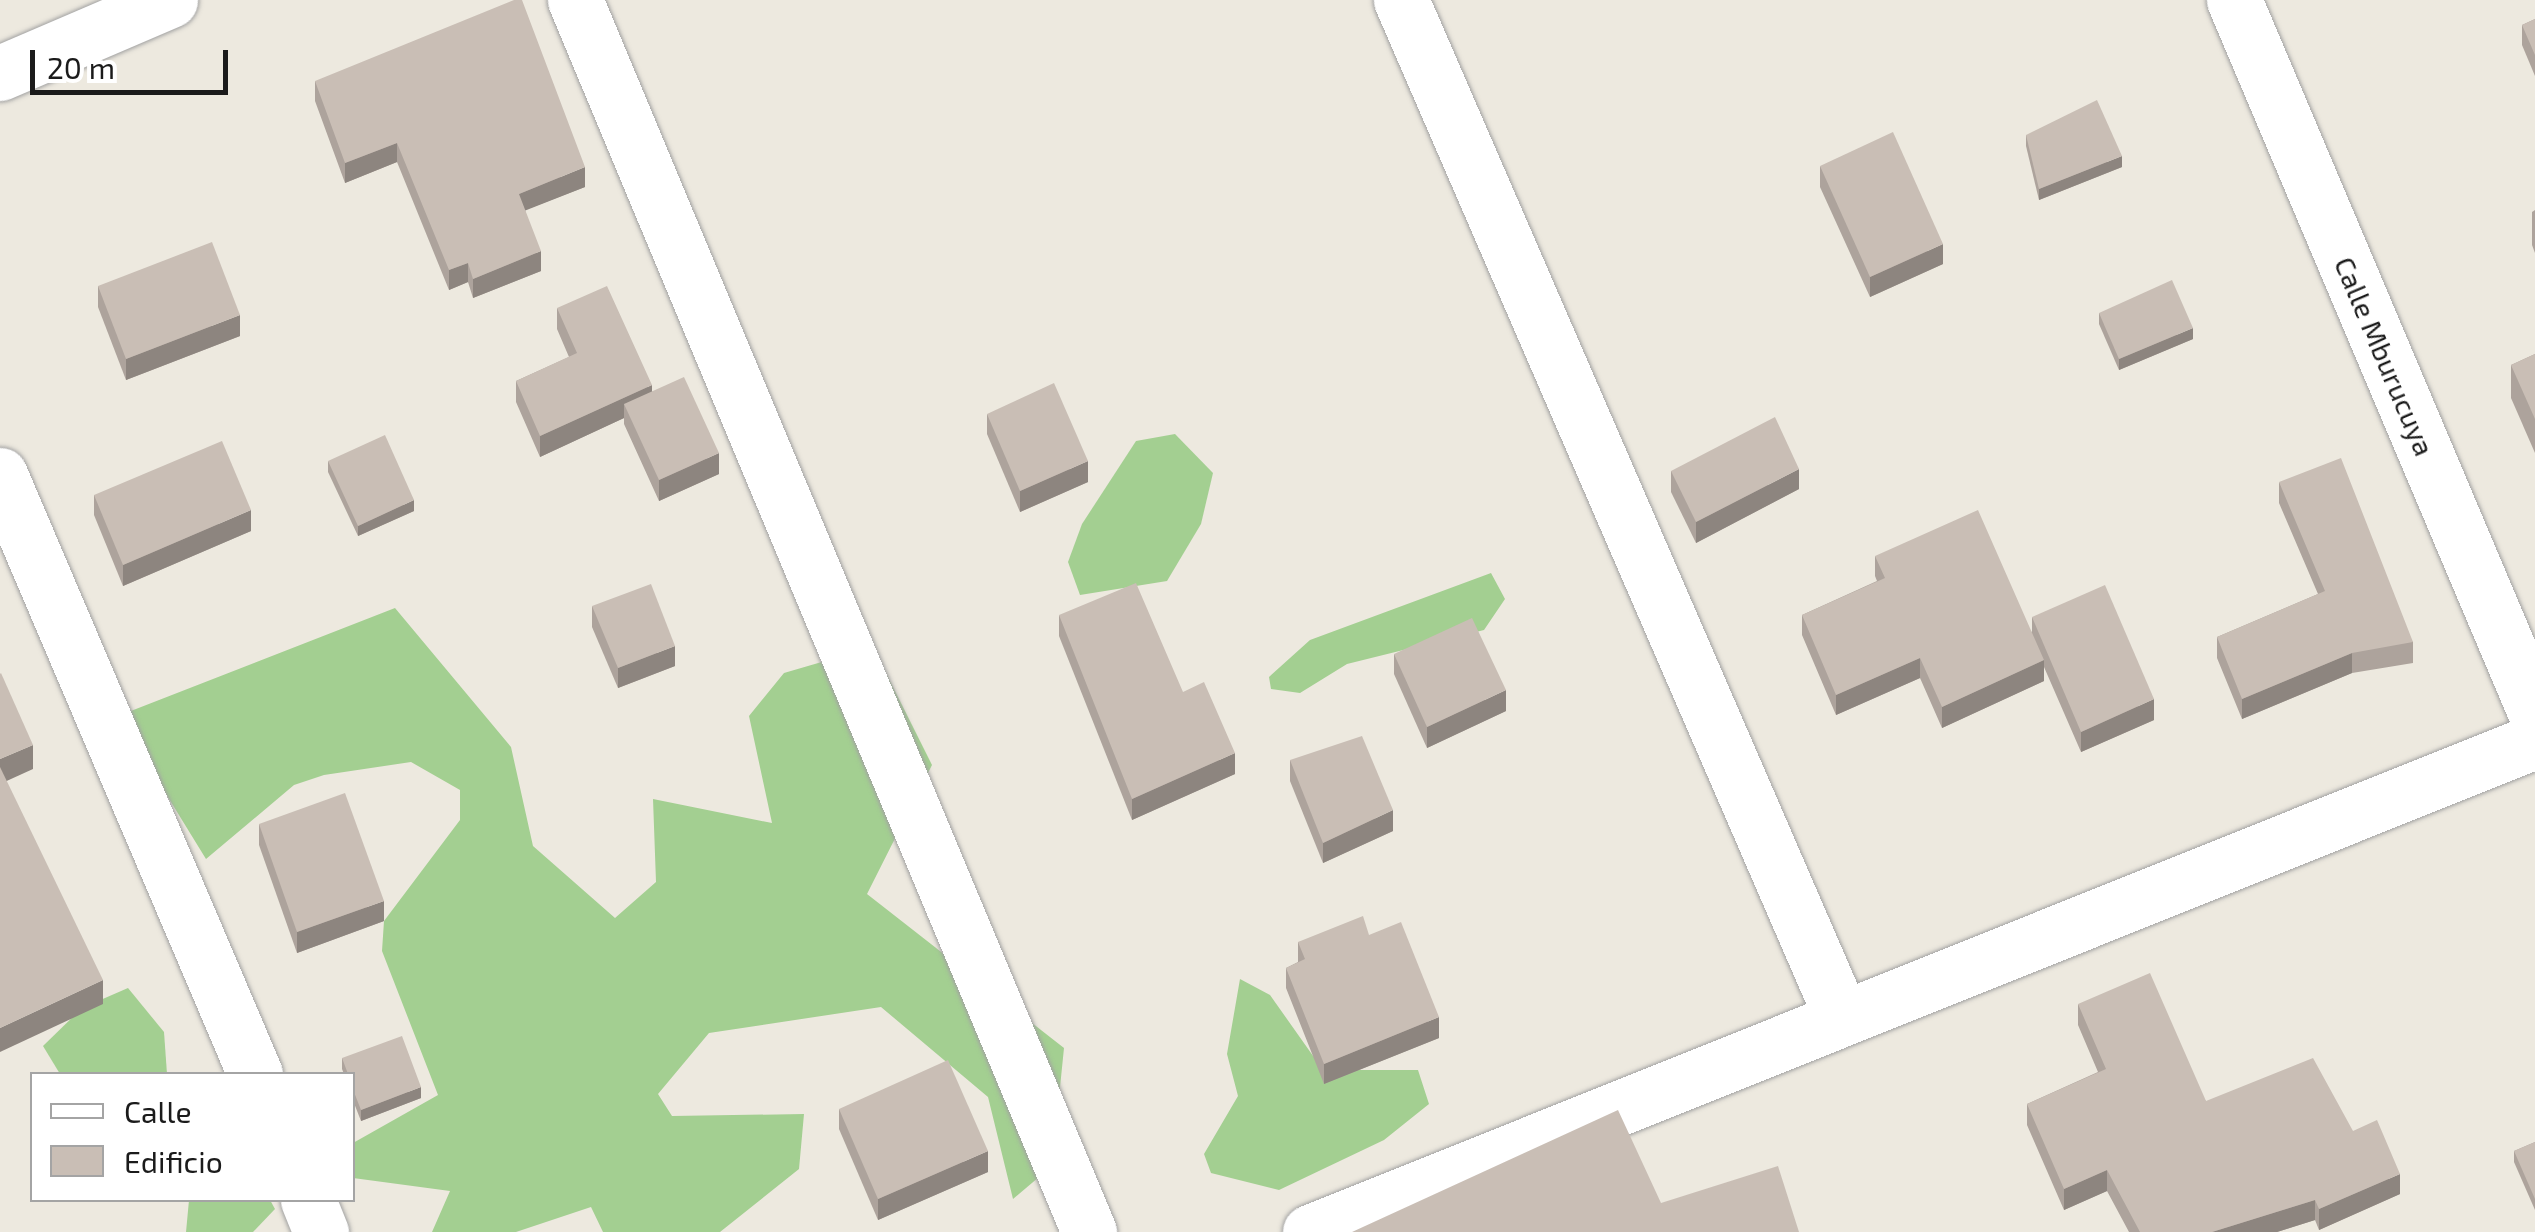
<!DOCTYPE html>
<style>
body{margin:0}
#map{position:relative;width:2535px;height:1232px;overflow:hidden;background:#ede9df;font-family:"Exo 2",sans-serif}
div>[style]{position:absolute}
.forest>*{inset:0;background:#a3cf91}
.roads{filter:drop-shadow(0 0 2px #a2a2a2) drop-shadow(0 0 2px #a2a2a2)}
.minor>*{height:55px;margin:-27.5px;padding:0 27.5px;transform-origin:27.5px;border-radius:27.5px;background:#fff}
.wall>*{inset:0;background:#ada39c}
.shaded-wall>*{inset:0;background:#8d857f}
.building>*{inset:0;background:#c9beb5}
span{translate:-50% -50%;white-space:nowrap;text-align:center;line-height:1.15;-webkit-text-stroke:9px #fff;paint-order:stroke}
.street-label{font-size:28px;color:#1b1b1b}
.legend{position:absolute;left:30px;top:1072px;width:325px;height:130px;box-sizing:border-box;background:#fff;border:2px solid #a4a4a4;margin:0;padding:12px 18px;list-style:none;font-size:30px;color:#1b1b1b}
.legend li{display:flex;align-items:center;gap:20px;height:50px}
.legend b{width:50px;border:2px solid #a4a4a4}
.scale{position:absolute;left:30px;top:50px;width:198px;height:45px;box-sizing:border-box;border:5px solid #1b1b1b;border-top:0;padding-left:12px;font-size:30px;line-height:35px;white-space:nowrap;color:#1b1b1b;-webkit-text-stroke:8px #fff;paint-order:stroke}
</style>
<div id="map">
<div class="forest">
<i style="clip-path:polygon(1175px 434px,1213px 473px,1201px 524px,1167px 581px,1080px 595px,1068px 562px,1082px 524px,1136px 441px)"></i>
<i style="clip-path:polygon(1491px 573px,1505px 599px,1484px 630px,1347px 664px,1300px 693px,1271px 689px,1269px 677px,1310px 640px)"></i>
<i style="clip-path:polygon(395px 608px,511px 747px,533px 846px,615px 918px,656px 882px,653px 799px,772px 823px,749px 716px,784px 673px,873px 647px,932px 765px,867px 894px,1064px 1048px,1052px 1166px,1013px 1199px,988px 1097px,881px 1007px,709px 1033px,658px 1094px,672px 1116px,804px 1114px,799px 1169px,720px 1232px,603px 1232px,591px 1207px,516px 1232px,432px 1232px,450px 1191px,353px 1178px,353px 1143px,438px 1095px,382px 951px,384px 921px,460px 820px,460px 790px,411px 762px,324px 775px,294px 785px,206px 859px,118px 716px)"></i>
<i style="clip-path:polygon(1240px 979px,1270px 995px,1323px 1070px,1418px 1070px,1429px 1104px,1384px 1140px,1279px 1190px,1211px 1173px,1204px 1154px,1238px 1096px,1227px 1054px)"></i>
<i style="clip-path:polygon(128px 988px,164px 1032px,167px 1074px,60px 1074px,43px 1046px,82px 1008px)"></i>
<i style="clip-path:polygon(189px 1200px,270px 1200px,275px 1209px,253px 1232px,186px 1232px)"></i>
</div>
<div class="roads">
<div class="minor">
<i style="left:575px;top:0;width:1335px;rotate:67.35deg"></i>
<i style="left:1401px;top:0;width:1109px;rotate:66.58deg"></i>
<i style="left:2234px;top:0;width:773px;rotate:67.08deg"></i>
<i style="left:0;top:73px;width:185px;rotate:-23.2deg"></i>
<i style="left:0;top:475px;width:651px;rotate:66.94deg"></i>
<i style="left:308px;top:1200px;width:35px;rotate:68deg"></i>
<i style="left:1310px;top:1232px;width:1320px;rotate:-21.84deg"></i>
</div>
</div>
<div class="wall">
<i style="clip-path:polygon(2535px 19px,2535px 76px,2522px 45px,2522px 25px)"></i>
<i style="clip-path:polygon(315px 81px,585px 187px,525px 210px,541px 271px,473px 298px,468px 282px,449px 290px,397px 162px,345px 183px,315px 101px)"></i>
<i style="clip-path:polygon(2026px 135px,2122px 167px,2039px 200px,2026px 146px)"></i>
<i style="clip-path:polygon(1820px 166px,1943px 264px,1870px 297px,1820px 187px)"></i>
<i style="clip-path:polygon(2535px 210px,2535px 253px,2532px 245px,2532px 212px)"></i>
<i style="clip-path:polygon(98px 286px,240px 336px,126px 380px,98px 307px)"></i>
<i style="clip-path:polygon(557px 308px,652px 391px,719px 474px,659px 501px,624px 424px,624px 418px,540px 457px,516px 402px,516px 381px,569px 357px,557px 329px)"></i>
<i style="clip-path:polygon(2099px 313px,2193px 339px,2119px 370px,2099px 324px)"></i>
<i style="clip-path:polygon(2535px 354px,2535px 453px,2511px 398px,2511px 365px)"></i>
<i style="clip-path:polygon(987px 414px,1088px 482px,1020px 512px,987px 434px)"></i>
<i style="clip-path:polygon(328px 461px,414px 511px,358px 536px,328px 472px)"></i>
<i style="clip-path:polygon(1671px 471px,1799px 489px,1696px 543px,1671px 492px)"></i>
<i style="clip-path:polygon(2279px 482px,2413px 642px,2413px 663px,2352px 673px,2242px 719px,2217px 658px,2217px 637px,2318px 594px,2279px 503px)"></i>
<i style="clip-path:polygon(94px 495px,251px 531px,123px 586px,94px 515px)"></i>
<i style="clip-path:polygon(1875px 556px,2032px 632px,2032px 617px,2154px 720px,2081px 752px,2044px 667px,2044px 681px,1942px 728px,1920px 678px,1836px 715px,1802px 635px,1802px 615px,1877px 581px,1875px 576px)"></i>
<i style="clip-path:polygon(592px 606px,675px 666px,618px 688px,592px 627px)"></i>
<i style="clip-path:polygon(1059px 615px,1235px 774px,1132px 820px,1059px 636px)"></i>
<i style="clip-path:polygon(1394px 654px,1506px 711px,1427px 748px,1394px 674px)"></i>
<i style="clip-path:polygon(1290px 760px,1393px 831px,1323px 863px,1290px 781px)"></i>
<i style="clip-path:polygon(259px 824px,384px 921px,297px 953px,259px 845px)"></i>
<i style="clip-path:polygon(1369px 935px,1439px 1038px,1324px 1084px,1286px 988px,1286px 968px,1298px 962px,1298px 942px)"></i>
<i style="clip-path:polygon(2078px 1004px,2206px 1101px,2353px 1131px,2400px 1194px,2319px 1230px,2315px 1220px,2277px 1232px,2129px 1232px,2107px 1191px,2064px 1210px,2027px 1125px,2027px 1104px,2098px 1072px,2078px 1025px)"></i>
<i style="clip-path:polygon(342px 1058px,421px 1098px,361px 1121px,352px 1098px,352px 1074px,344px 1074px,342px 1069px)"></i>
<i style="clip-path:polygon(839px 1109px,988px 1172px,878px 1220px,839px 1129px)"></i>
<i style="clip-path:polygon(2535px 1142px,2535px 1210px,2514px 1162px,2514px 1151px)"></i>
</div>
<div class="shaded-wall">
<i style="clip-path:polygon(397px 143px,397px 162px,345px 183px,345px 163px)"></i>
<i style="clip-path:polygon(2122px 156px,2122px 167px,2039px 200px,2039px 189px)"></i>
<i style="clip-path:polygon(585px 167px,585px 187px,519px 213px,519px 194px)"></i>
<i style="clip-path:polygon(1943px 244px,1943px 264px,1870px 297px,1870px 277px)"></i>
<i style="clip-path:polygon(541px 251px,541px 271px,473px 298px,473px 279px)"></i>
<i style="clip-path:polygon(468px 263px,468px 282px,449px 290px,449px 270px)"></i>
<i style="clip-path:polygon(240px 315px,240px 336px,126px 380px,126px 359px)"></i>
<i style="clip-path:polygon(2193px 328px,2193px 339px,2119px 370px,2119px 359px)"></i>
<i style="clip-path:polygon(652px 385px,652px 405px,624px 404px,624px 418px,540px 457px,540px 436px)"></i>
<i style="clip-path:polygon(719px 453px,719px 474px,659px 501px,659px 480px)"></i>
<i style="clip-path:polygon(1088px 461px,1088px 482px,1020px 512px,1020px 491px)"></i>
<i style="clip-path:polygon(1799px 469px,1799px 489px,1696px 543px,1696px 522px)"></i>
<i style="clip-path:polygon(414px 500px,414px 511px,358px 536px,358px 526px)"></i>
<i style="clip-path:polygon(251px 510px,251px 531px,123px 586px,123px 565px)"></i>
<i style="clip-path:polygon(675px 646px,675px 666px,618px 688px,618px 668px)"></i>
<i style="clip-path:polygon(2352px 653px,2352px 673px,2242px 719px,2242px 699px)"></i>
<i style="clip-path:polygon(1920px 658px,1920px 678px,1836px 715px,1836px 695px)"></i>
<i style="clip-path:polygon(2044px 660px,2044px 681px,1942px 728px,1942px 707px)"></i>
<i style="clip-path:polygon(1506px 690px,1506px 711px,1427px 748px,1427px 727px)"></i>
<i style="clip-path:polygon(2154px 699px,2154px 720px,2081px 752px,2081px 732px)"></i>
<i style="clip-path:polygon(33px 745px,33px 769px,0 784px,0 759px)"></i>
<i style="clip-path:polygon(1235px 753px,1235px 774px,1132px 820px,1132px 799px)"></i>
<i style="clip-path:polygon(1393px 810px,1393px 831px,1323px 863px,1323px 843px)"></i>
<i style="clip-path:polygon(384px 901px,384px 921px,297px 953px,297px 932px)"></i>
<i style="clip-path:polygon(103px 980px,103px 1004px,0 1052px,0 1028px)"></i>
<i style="clip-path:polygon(1439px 1017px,1439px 1038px,1324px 1084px,1324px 1064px)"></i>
<i style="clip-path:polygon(421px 1087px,421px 1098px,361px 1121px,361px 1110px)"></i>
<i style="clip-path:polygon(988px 1151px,988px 1172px,878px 1220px,878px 1199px)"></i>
<i style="clip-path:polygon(2107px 1170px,2107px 1191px,2064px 1210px,2064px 1189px)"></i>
<i style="clip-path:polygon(2400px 1174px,2400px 1194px,2319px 1230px,2319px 1209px)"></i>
<i style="clip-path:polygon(2315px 1200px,2315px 1220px,2277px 1232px,2212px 1232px)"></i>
</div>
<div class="building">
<i style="clip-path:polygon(514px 0,522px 0,585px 167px,519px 194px,541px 251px,473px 279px,468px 263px,449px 270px,397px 143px,345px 163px,315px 81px)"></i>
<i style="clip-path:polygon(2535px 19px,2535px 55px,2522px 25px)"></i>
<i style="clip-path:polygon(2097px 100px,2122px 156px,2039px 189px,2026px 135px)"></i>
<i style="clip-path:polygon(1893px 132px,1943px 244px,1870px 277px,1820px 166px)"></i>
<i style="clip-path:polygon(212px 242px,240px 315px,126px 359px,98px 286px)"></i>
<i style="clip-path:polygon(2172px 280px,2193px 328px,2119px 359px,2099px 313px)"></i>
<i style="clip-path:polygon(607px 286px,652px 385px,540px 436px,516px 381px,577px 353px,557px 308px)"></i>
<i style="clip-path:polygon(2535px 354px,2535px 419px,2511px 365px)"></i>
<i style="clip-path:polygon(684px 377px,719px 453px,659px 480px,624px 404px)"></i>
<i style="clip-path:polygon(1054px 383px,1088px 461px,1020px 491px,987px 414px)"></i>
<i style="clip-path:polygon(1775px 417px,1799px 469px,1696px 522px,1671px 471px)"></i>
<i style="clip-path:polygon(385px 435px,414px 500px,358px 526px,328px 461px)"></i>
<i style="clip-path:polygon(222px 441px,251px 510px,123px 565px,94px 495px)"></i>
<i style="clip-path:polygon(2341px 458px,2413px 642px,2352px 653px,2242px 699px,2217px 637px,2325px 591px,2279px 482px)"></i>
<i style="clip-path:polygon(1978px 510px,2044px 660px,1942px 707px,1920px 658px,1836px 695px,1802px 615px,1885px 578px,1875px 556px)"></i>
<i style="clip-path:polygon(1136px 583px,1183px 692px,1204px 682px,1235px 753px,1132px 799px,1059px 615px)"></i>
<i style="clip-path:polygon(651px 584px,675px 646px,618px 668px,592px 606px)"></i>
<i style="clip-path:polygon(2105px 585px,2154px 699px,2081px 732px,2032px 617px)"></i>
<i style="clip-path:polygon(1472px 618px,1506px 690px,1427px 727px,1394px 654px)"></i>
<i style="clip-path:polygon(1px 673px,33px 745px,0 759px,0 674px)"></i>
<i style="clip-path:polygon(1362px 736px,1393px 810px,1323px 843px,1290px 760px)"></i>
<i style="clip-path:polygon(0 767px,103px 980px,0 1028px)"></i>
<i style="clip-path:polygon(345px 793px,384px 901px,297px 932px,259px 824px)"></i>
<i style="clip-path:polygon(1363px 916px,1369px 935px,1401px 922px,1439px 1017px,1324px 1064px,1286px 968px,1305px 959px,1298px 942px)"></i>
<i style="clip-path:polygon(2150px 973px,2206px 1101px,2313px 1058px,2353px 1131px,2377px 1120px,2400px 1174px,2319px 1209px,2315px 1200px,2212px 1232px,2140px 1232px,2107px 1170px,2064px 1189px,2027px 1104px,2106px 1069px,2078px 1004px)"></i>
<i style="clip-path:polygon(402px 1036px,421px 1087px,361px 1110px,352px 1087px,352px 1074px,348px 1074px,342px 1058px)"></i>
<i style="clip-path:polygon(948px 1060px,988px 1151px,878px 1199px,839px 1109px)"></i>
<i style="clip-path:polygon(1618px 1110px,1661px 1203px,1778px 1166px,1799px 1232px,1352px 1232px)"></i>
<i style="clip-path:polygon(2535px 1142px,2535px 1199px,2514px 1151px)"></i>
</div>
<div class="street-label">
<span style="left:2385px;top:356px;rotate:67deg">Calle Mburucuya</span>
</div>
<ul class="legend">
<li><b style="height:12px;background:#fff"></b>Calle</li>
<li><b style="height:28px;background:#c9beb5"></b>Edificio</li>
</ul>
<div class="scale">20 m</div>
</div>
